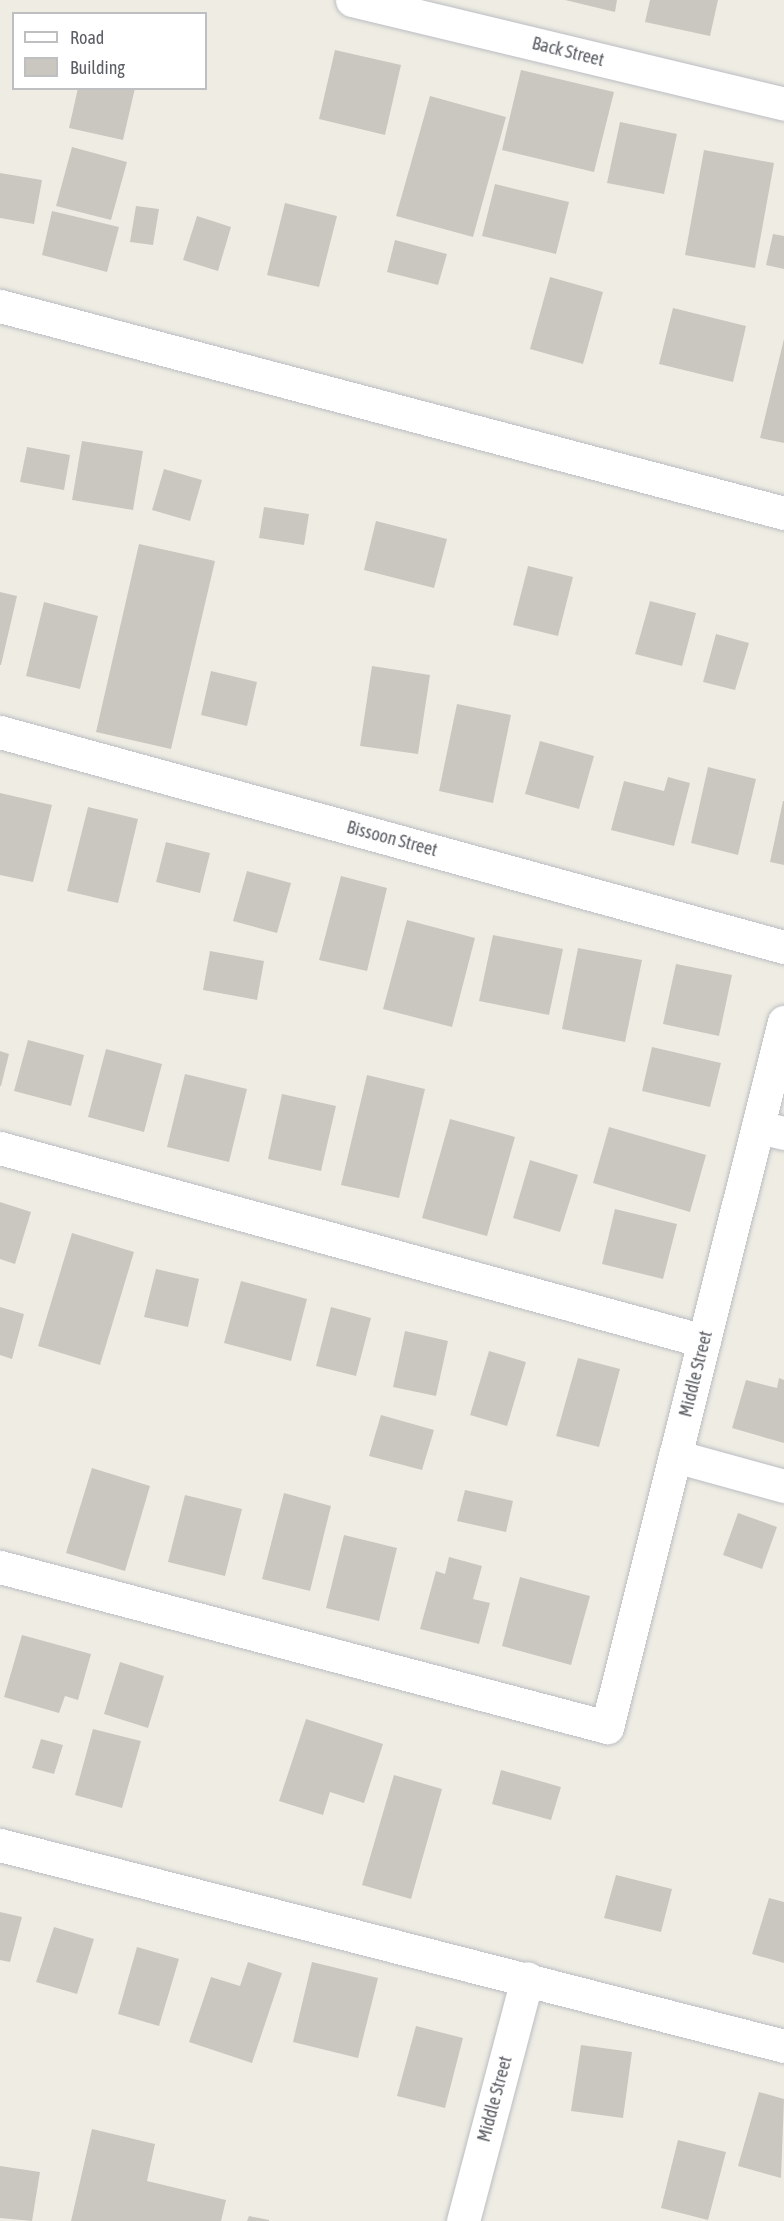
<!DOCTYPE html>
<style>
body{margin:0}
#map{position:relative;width:784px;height:2221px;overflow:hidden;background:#efede3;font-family:"Asap Condensed",sans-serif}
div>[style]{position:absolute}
.building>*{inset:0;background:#cac7c0}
.roads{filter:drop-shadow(0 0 2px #bbbdc3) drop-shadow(0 0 2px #bbbdc3)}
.minor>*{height:33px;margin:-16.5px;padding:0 16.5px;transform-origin:16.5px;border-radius:16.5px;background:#fff}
.secondary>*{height:33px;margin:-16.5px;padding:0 16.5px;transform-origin:16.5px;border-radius:16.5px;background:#fff}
span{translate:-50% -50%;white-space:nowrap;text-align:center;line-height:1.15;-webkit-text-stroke:5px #fff;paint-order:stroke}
.street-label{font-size:18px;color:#5b5f65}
.legend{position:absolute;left:12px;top:12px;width:195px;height:78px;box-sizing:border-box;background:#fff;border:2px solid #bdbfc1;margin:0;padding:8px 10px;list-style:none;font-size:18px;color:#5b5f65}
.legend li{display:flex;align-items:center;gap:12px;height:30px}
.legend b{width:30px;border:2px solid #bdbfc1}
</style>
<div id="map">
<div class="building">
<i style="clip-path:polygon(565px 0,617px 0,615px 12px)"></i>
<i style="clip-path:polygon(650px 0,718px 0,710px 36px,645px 22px)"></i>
<i style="clip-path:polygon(335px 50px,401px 65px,385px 135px,319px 119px)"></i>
<i style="clip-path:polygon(521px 70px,614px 92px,594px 172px,502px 150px)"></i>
<i style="clip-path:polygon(78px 88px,135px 88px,123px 140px,69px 128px)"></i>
<i style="clip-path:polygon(430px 96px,506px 117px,473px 237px,396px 216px)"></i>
<i style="clip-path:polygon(620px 122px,677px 134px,664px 194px,607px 183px)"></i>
<i style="clip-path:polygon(72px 147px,127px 162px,111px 220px,56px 206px)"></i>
<i style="clip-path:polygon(704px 150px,774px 163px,755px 268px,685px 255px)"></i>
<i style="clip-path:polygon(0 173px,42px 180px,34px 224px,0 218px)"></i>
<i style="clip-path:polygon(495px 184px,569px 202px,556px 254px,482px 236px)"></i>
<i style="clip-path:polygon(285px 203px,337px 216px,319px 287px,267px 275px)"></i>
<i style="clip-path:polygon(136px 206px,159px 209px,153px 245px,130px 242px)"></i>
<i style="clip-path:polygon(52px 211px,119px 227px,107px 272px,42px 255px)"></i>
<i style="clip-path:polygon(197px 216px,231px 227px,218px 271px,183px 260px)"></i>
<i style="clip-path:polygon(773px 234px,784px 236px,784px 269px,766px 265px)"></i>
<i style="clip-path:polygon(395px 240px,447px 254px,438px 285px,387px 272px)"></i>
<i style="clip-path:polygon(550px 277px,603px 292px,583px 364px,530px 349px)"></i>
<i style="clip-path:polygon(673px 308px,746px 326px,733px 382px,659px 364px)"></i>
<i style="clip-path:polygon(784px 339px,784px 443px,760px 438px)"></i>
<i style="clip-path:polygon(82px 441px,143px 451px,133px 510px,72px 500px)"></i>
<i style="clip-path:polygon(27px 447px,70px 455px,64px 490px,20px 482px)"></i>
<i style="clip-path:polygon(164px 469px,202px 480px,190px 521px,152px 510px)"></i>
<i style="clip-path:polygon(264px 507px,309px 514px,304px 545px,259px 538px)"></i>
<i style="clip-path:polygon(376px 521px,447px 539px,434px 588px,364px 570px)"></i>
<i style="clip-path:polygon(139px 544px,215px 561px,171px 749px,96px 732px)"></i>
<i style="clip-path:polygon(528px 566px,573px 577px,558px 636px,513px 625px)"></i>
<i style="clip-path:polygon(0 592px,17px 596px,1px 665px,0 665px)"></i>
<i style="clip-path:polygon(650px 601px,696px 613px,682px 666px,635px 654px)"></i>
<i style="clip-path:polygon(44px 602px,98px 616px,80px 689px,26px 676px)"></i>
<i style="clip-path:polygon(716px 634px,749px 643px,735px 690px,703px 682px)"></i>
<i style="clip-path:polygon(372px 666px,430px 675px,418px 754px,360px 746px)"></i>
<i style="clip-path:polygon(211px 671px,257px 682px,247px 726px,201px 715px)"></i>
<i style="clip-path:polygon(457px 704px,511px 715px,493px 803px,439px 791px)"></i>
<i style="clip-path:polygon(540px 741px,594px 756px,579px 809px,525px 794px)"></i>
<i style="clip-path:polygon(708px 767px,756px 779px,738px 855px,691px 843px)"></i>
<i style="clip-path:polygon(668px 777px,690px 783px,674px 846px,611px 830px,624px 781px,664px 791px)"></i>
<i style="clip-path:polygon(0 793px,52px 805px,33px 882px,0 875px)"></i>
<i style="clip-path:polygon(783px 801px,784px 801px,784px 865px,770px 862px)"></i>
<i style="clip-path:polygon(88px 807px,138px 819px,118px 903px,67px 891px)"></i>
<i style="clip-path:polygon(166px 842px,210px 853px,200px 893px,156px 882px)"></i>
<i style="clip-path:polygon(247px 871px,291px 883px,277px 933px,233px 921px)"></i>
<i style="clip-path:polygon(341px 876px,387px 888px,367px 971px,319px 960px)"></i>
<i style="clip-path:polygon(407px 920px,475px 938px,452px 1027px,383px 1009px)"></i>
<i style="clip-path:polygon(493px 935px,563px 949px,549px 1015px,479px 1001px)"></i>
<i style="clip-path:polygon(578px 948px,642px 960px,625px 1042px,562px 1029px)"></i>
<i style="clip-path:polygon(210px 951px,264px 961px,257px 1000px,203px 990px)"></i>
<i style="clip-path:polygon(676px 964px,732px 975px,719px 1036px,663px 1024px)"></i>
<i style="clip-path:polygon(28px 1040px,84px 1055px,71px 1106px,14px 1091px)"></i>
<i style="clip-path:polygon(652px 1047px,721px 1063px,710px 1107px,642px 1091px)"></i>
<i style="clip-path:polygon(106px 1049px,162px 1064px,144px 1132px,88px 1117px)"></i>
<i style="clip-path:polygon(0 1051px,9px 1054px,1px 1086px,0 1086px)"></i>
<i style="clip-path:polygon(185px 1074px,247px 1089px,229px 1162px,167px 1147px)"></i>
<i style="clip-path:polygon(367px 1075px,425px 1089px,399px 1198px,341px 1185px)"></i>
<i style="clip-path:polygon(282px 1094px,336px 1106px,321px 1171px,268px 1159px)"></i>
<i style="clip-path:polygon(450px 1119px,515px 1137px,487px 1236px,422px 1218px)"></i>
<i style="clip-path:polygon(609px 1127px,706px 1155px,690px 1212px,593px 1183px)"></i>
<i style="clip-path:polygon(530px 1160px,578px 1175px,560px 1232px,513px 1218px)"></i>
<i style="clip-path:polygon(0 1202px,31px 1212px,15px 1264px,0 1259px)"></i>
<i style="clip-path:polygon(615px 1209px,677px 1224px,663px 1279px,602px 1264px)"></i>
<i style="clip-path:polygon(72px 1233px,134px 1252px,100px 1365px,38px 1346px)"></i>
<i style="clip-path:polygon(156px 1269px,199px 1279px,188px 1327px,144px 1317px)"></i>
<i style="clip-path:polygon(241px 1281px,307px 1299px,291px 1361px,224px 1343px)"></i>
<i style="clip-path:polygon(0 1307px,24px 1314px,12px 1359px,0 1355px)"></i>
<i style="clip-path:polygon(331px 1307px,371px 1318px,356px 1376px,316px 1366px)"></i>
<i style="clip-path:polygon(405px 1331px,448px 1341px,436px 1396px,393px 1387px)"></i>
<i style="clip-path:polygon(489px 1351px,526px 1362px,507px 1426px,470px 1415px)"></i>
<i style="clip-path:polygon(578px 1358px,620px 1369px,599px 1447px,556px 1436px)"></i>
<i style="clip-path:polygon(779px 1378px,784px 1380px,784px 1443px,732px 1428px,746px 1380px,777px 1388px)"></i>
<i style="clip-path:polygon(381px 1415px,434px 1430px,422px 1470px,369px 1456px)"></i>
<i style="clip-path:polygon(92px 1468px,150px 1486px,125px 1571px,66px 1553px)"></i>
<i style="clip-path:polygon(465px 1490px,513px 1501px,506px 1532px,457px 1521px)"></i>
<i style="clip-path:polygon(284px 1493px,331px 1506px,310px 1591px,262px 1579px)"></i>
<i style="clip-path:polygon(185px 1495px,242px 1509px,225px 1576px,168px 1562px)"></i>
<i style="clip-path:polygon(738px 1513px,777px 1527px,762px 1569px,723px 1555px)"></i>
<i style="clip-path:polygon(344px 1535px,397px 1548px,379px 1621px,326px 1608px)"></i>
<i style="clip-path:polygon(449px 1557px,482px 1566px,473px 1599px,490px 1603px,479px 1644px,420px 1629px,436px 1571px,445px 1574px)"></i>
<i style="clip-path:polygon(520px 1577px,590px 1596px,571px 1665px,502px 1646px)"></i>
<i style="clip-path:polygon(22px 1635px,91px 1654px,78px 1700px,65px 1696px,59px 1713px,4px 1697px)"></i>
<i style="clip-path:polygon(120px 1662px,164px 1676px,148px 1728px,104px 1714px)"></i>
<i style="clip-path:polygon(306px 1719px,383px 1744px,364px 1803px,330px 1792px,323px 1815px,279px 1801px)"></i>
<i style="clip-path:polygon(93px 1729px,141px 1741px,122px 1808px,75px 1795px)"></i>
<i style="clip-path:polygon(41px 1739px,63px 1745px,54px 1774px,32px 1768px)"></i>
<i style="clip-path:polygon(501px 1770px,561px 1787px,551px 1820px,492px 1804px)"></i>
<i style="clip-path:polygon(394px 1775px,442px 1789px,411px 1899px,362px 1885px)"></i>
<i style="clip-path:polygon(616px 1875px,672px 1889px,661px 1932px,604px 1918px)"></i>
<i style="clip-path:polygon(769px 1898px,784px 1902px,784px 1963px,752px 1954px)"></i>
<i style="clip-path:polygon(0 1912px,22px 1917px,10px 1962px,0 1960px)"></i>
<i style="clip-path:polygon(54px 1927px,94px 1939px,77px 1994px,36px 1982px)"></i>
<i style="clip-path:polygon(137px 1947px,179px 1959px,159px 2026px,118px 2014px)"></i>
<i style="clip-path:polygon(248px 1962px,282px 1973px,252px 2063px,189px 2042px,211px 1977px,240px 1986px)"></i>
<i style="clip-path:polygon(312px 1962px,378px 1978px,358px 2058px,293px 2042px)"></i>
<i style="clip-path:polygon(416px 2026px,463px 2038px,445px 2108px,397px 2096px)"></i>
<i style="clip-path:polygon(581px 2045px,632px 2052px,623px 2118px,571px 2111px)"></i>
<i style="clip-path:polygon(759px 2092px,784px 2099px,781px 2178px,738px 2166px)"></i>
<i style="clip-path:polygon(92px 2129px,155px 2144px,147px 2181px,226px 2200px,221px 2221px,71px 2221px)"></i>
<i style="clip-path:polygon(678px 2140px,726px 2152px,708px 2220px,661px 2208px)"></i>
<i style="clip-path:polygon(0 2166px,40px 2172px,32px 2221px,0 2218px)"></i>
<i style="clip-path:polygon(249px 2216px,269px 2220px,269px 2221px,247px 2221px)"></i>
</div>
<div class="roads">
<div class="minor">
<i style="left:352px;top:0;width:444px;rotate:13.5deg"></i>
<i style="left:0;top:732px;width:813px;rotate:15.34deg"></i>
<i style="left:758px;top:1127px;width:27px;rotate:13deg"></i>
<i style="left:0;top:1148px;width:730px;rotate:15.33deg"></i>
<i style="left:675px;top:1456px;width:113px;rotate:15.4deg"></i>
<i style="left:0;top:1567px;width:628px;rotate:14.77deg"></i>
<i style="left:607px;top:1727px;width:727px;rotate:-75.91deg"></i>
<i style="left:0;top:1845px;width:809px;rotate:14.38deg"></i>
<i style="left:463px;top:2221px;width:251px;rotate:-75.2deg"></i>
</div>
<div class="secondary">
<i style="left:0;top:306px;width:811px;rotate:14.79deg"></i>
</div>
</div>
<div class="street-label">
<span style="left:568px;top:52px;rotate:14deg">Back Street</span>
<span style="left:392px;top:839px;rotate:15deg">Bissoon Street</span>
<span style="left:696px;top:1374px;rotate:-76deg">Middle Street</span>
<span style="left:495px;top:2099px;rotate:-75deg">Middle Street</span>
</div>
<ul class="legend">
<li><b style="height:8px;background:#fff"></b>Road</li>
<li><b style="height:16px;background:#cac7c0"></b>Building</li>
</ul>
</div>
